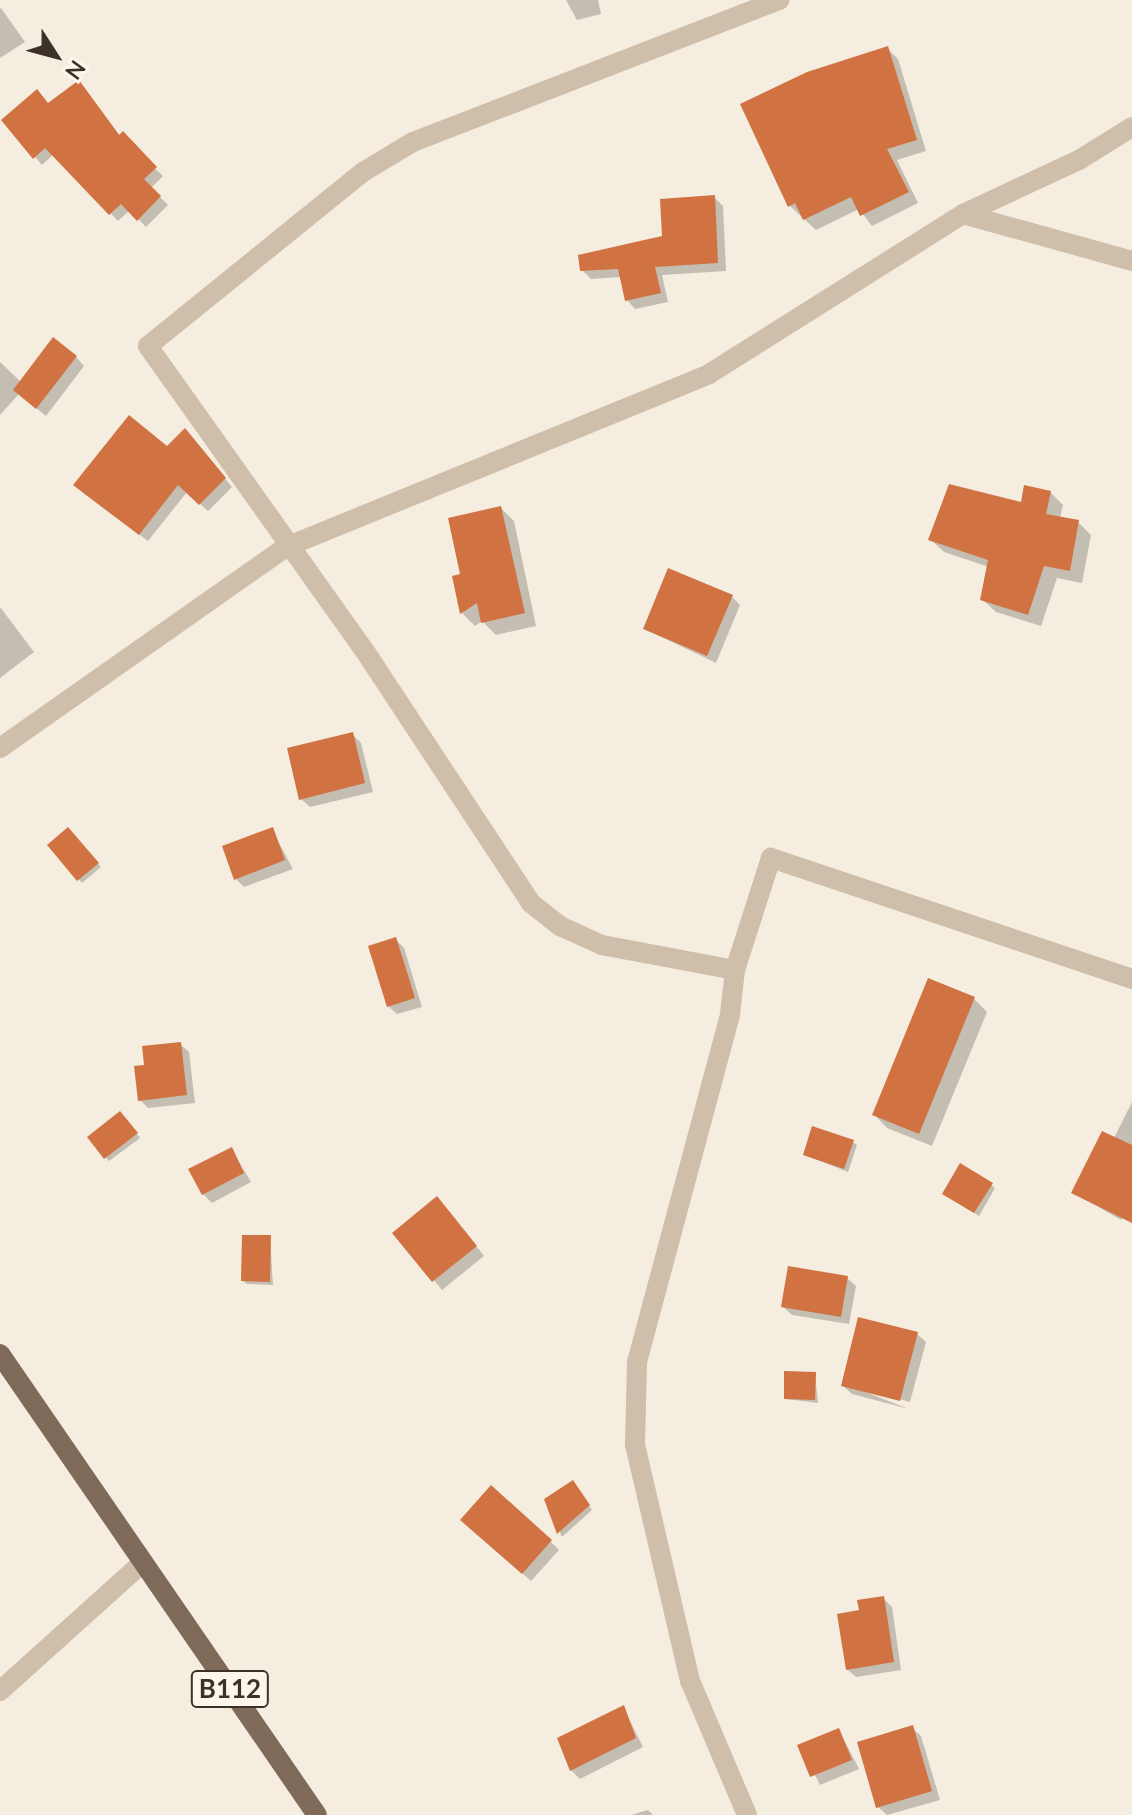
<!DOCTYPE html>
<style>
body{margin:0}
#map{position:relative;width:1132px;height:1815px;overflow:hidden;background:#f5eddf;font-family:Lato,sans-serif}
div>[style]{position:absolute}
.shadow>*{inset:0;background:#0003}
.building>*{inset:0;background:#d07241}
.street>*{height:20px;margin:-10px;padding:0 10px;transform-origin:10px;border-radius:10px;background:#cfbea9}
.primary>*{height:20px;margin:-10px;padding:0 10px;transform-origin:10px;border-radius:10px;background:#7f6a59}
span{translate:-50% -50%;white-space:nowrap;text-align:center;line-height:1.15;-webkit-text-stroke:6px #fcf6ec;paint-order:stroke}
.shield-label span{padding:2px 6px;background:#fcf6ec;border:2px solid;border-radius:6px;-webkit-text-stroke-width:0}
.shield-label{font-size:26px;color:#3b3129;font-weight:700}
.north{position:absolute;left:16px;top:16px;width:80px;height:80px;-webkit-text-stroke:6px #fcf6ec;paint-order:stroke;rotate:126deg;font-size:22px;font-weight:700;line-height:32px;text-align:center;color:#3b3129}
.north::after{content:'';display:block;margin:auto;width:28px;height:36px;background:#3b3129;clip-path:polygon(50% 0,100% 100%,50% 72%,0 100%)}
</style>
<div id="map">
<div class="shadow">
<i style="clip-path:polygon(566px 0,598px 0,601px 14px,577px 20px)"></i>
<i style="clip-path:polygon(1px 8px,25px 42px,0 58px,0 9px)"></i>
<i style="clip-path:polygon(887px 48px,898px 59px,926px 151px,897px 160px,918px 203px,872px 226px,859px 209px,816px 230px,790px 206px,742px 105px)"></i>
<i style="clip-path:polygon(86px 90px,121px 137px,163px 176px,151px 188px,168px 205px,146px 227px,130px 210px,118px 221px,54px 154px,42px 165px,35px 157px,49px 105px)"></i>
<i style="clip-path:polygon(714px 197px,723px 206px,726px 271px,662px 275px,668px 302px,635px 309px,627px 300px,622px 277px,591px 279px,582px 270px,664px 238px)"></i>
<i style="clip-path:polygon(76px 357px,84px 366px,46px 416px,19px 394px,0 415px,0 362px,21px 382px)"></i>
<i style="clip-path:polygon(193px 438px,232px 487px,208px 511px,187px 492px,148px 541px,83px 493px)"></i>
<i style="clip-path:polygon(1050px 492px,1063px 505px,1060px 518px,1078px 522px,1091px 535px,1082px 583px,1057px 578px,1041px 626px,996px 612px,982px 599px,989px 567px,944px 552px,930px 539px)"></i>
<i style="clip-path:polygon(501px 508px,514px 521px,536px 626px,496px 635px,482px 621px,475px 626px,462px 613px,454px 577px,463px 576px)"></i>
<i style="clip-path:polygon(732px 597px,740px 605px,716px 663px,645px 629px)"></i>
<i style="clip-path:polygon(0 607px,34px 652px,0 678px)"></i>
<i style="clip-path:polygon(352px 734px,361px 743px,373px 792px,310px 807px,301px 799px)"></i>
<i style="clip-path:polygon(68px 830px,101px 867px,82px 883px,50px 846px)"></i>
<i style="clip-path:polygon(272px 830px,293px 869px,244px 887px,236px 879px)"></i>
<i style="clip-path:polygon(395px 939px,404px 948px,422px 1007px,397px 1014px,388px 1006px)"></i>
<i style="clip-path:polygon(974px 999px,987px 1012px,932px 1146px,887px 1128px,874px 1114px)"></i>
<i style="clip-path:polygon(180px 1044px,189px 1052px,195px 1103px,148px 1108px,140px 1100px)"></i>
<i style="clip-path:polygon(1132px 1102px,1132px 1199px,1121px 1220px,1074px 1193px,1114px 1138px)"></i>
<i style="clip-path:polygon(124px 1118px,140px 1138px,109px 1161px,106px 1158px)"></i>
<i style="clip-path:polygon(853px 1142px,857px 1145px,848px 1172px,805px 1155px)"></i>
<i style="clip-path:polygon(232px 1150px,251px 1182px,212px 1203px,203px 1194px)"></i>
<i style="clip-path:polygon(991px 1185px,995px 1188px,979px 1216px,948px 1197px)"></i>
<i style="clip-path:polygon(446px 1208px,484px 1256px,442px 1290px,395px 1233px)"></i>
<i style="clip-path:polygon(270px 1237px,273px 1285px,247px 1284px,243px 1281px)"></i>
<i style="clip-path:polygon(847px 1278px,856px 1286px,849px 1324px,792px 1315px,783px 1307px)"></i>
<i style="clip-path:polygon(917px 1334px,926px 1342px,910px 1402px,850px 1386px,909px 1409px,852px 1394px,843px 1386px)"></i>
<i style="clip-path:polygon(815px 1374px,818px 1403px,786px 1399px)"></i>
<i style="clip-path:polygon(576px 1486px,592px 1510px,562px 1537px,546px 1500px)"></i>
<i style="clip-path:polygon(472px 1528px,550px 1541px,559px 1550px,531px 1581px)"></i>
<i style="clip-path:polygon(883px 1598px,892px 1607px,901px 1670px,856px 1677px,847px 1669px,861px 1612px)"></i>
<i style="clip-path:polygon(623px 1707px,643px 1747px,580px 1779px,571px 1770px)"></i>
<i style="clip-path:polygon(912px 1728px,921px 1736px,940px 1800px,887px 1815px,878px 1807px)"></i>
<i style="clip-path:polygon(839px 1730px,859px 1769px,820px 1785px,800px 1746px)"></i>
<i style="clip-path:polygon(648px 1810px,653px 1815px,631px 1815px)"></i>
</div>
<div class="building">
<i style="clip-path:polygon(888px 46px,917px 140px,887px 149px,909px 192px,860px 216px,851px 197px,803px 220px,795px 203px,788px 207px,740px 104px,807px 72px)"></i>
<i style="clip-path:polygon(79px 80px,119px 135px,123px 131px,157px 167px,144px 179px,161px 196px,137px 221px,121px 204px,109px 215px,45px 148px,33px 159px,1px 120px,37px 89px,48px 103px)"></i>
<i style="clip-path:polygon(715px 195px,718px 263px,655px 267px,661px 293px,625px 301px,618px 269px,580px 271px,578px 255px,662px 236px,660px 199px)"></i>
<i style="clip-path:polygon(53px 337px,77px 356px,36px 409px,13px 390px)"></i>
<i style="clip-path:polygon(129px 415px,167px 446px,185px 428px,226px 478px,199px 505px,178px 485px,139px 535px,73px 485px)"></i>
<i style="clip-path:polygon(949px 484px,1021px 502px,1024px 485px,1051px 491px,1046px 514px,1079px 520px,1070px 571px,1044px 566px,1028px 615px,980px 600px,988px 560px,928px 540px)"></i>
<i style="clip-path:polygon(501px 506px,525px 613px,481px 623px,477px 603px,460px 614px,452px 576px,460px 574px,448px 518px)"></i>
<i style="clip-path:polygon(668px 568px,733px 595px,707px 656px,643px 629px)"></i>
<i style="clip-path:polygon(353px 732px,365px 783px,299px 800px,287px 748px)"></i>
<i style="clip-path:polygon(68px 827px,99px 863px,77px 881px,47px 845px)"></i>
<i style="clip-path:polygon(273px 827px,285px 860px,234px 880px,222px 846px)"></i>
<i style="clip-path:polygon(396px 937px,415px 998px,387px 1007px,368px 946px)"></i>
<i style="clip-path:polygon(928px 978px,975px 997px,919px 1134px,872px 1115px)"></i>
<i style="clip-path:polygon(181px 1042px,187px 1095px,138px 1101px,134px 1066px,144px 1065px,142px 1046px)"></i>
<i style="clip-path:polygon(120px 1111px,138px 1133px,104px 1159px,87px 1137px)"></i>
<i style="clip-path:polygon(812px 1126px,854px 1140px,844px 1169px,803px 1155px)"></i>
<i style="clip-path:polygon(1102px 1131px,1132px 1145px,1132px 1223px,1071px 1193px)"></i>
<i style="clip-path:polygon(232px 1147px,244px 1173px,202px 1195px,188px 1169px)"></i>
<i style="clip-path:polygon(960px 1163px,993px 1183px,974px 1213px,942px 1194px)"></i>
<i style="clip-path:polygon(437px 1196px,477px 1246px,432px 1282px,392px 1233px)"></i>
<i style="clip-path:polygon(242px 1235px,271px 1235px,270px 1282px,241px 1281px)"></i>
<i style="clip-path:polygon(788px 1266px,848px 1276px,841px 1317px,781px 1307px)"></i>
<i style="clip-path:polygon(858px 1317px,918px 1332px,900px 1401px,841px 1386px)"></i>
<i style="clip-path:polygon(784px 1371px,816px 1372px,815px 1400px,784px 1399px)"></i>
<i style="clip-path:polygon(573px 1480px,590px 1505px,557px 1534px,544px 1499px)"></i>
<i style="clip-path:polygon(491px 1485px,552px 1540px,522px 1574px,460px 1520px)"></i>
<i style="clip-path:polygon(884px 1596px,894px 1662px,846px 1670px,837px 1614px,859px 1610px,857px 1600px)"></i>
<i style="clip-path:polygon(624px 1705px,636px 1738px,570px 1771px,557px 1738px)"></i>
<i style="clip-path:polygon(913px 1725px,932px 1791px,876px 1808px,857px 1742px)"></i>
<i style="clip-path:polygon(839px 1728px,852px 1760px,810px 1777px,797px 1745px)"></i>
</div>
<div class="street">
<i style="left:963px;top:214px;width:175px;rotate:15.5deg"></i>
<i style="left:0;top:748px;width:350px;rotate:-35.1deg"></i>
<i style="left:286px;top:547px;width:457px;rotate:-22.2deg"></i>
<i style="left:709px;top:374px;width:300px;rotate:-32.2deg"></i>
<i style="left:963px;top:214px;width:128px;rotate:-25deg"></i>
<i style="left:1079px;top:160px;width:62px;rotate:-31.9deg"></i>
<i style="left:735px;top:970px;width:135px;rotate:-169.4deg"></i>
<i style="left:602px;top:945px;width:46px;rotate:-155.7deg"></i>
<i style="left:560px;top:926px;width:37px;rotate:-142deg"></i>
<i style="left:531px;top:903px;width:303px;rotate:-123.4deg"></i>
<i style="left:364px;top:650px;width:373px;rotate:-125.4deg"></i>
<i style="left:148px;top:346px;width:277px;rotate:-39deg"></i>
<i style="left:363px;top:172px;width:58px;rotate:-31deg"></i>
<i style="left:413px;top:142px;width:393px;rotate:-21.2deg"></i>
<i style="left:0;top:1691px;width:191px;rotate:-42deg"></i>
<i style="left:747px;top:1815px;width:146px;rotate:-113deg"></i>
<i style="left:690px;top:1681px;width:243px;rotate:-103.1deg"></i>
<i style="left:635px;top:1444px;width:82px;rotate:-88.6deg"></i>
<i style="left:637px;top:1362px;width:360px;rotate:-75deg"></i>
<i style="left:730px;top:1014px;width:44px;rotate:-83.5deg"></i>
<i style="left:735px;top:970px;width:118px;rotate:-72.2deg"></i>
<i style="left:771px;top:858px;width:381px;rotate:18.5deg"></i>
</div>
<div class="primary">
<i style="left:0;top:1354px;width:559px;rotate:55.49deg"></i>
</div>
<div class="shield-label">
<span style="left:230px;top:1689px">B112</span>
</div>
<div class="north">N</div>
</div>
